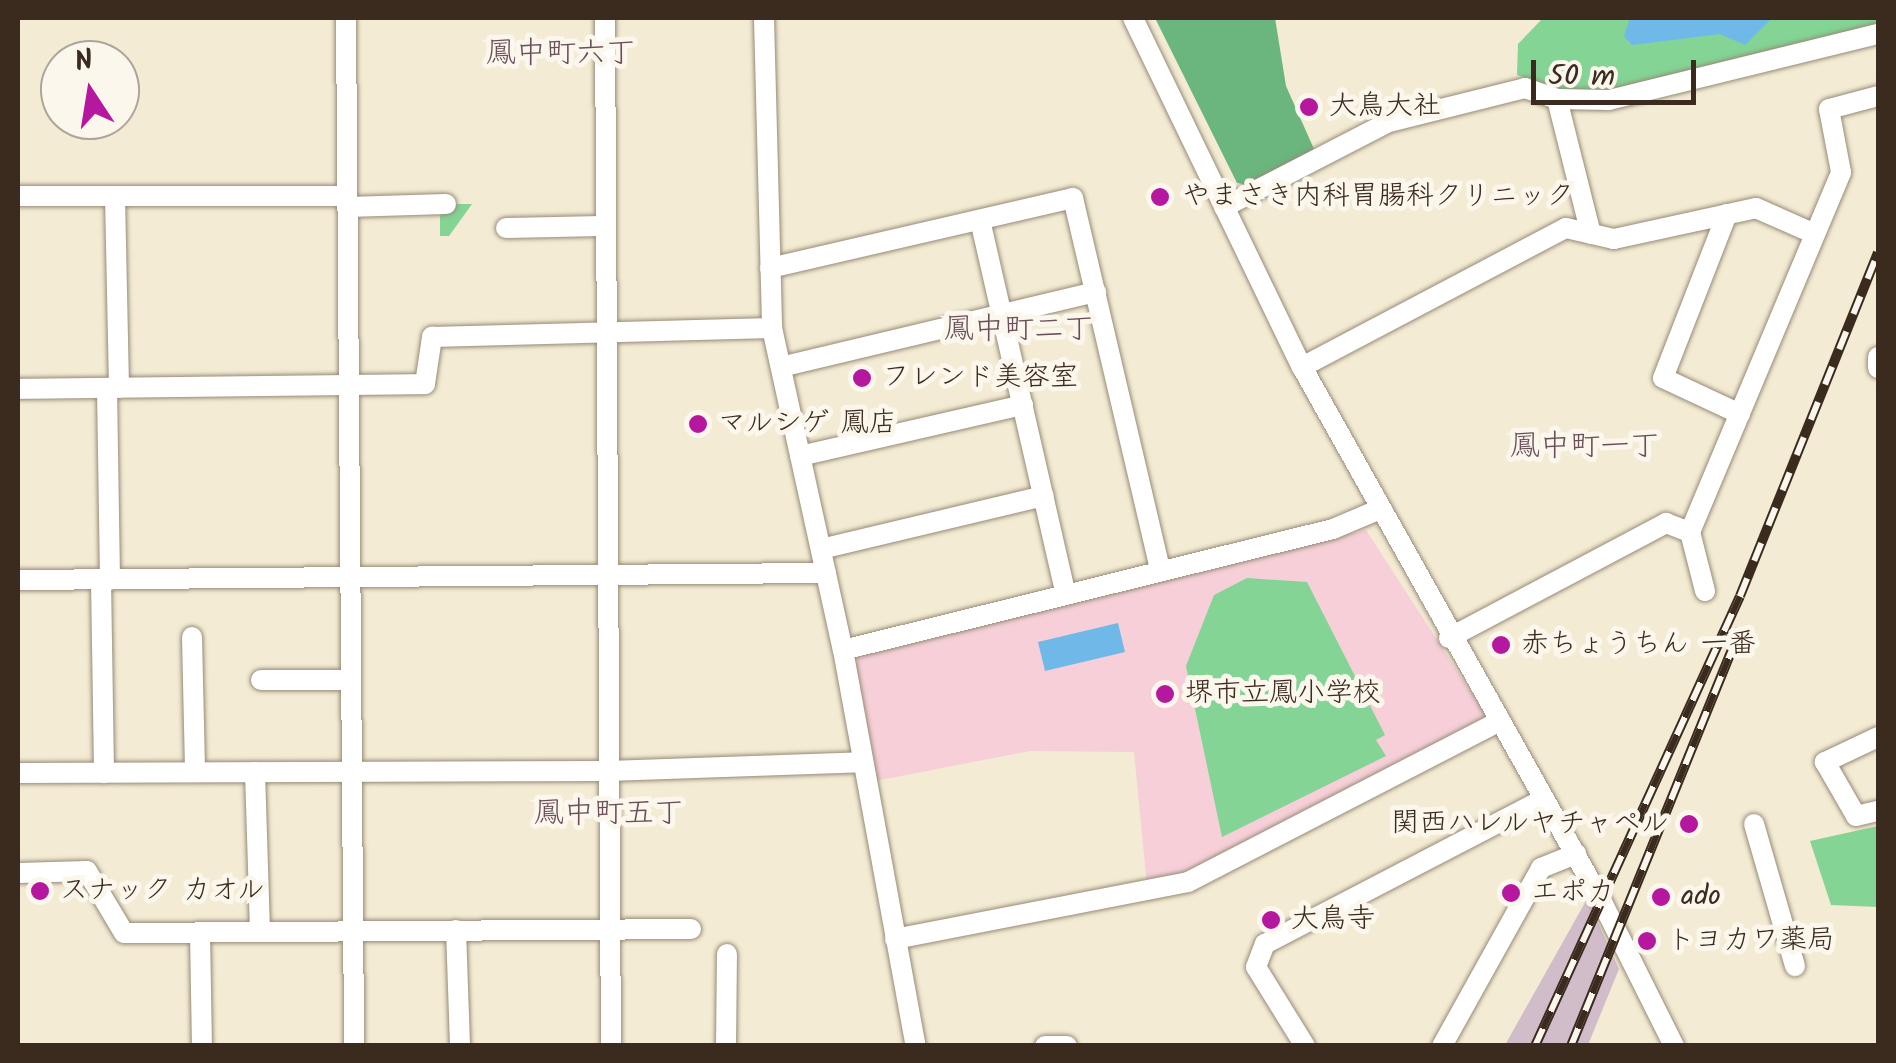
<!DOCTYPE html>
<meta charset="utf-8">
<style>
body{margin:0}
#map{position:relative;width:1896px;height:1063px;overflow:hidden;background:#f3ebd3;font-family:Kalam,"Klee One",sans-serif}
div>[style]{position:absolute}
.built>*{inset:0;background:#f6cfd8}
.industrial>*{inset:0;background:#d1bdca}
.green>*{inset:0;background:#83d495}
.forest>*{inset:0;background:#6ab67e}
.water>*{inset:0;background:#6eb9e7}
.roads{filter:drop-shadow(0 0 2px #978a78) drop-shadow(0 0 2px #978a78)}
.minor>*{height:20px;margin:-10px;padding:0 10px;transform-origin:10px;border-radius:10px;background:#fff}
.rail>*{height:10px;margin-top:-5px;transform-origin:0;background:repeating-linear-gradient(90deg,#fbf7ec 0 19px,#3b2a1e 0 38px);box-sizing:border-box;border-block:2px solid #3b2a1e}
.dots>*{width:28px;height:28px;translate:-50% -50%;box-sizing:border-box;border:5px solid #fbf7ec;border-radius:50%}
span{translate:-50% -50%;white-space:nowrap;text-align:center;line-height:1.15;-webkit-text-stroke:10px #fbf7ec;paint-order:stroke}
.poi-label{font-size:28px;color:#3b2a1e}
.left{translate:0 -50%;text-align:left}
.right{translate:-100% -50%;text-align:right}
.neighbourhood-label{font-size:30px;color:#6a4f59}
.frame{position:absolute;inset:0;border:20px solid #3b2a1e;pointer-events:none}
.north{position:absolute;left:40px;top:40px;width:100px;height:100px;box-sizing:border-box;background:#fbf7ec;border:2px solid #aea59a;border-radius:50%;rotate:348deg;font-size:28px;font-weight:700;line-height:40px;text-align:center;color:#3b2a1e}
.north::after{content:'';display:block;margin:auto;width:35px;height:45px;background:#b5179e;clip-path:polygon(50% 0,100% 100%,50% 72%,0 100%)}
.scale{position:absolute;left:1531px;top:60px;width:165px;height:45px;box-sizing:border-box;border:5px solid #3b2a1e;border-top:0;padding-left:12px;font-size:30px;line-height:35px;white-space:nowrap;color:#3b2a1e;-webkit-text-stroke:8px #fbf7ec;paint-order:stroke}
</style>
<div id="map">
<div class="built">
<i style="clip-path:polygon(1366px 530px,1489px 720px,1177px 877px,1147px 885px,1134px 752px,1030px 751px,875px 781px,853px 669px,861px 654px)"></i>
</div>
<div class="industrial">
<i style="clip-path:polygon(1587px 899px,1619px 969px,1588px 1045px,1505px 1045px)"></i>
</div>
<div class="green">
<i style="clip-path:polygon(1543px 18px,1878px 18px,1878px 24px,1602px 93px,1555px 89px,1517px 75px,1518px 44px)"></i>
<i style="clip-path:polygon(452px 204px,472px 204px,449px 236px,440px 236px,440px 211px)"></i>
<i style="clip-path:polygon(1247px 578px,1307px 582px,1385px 735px,1376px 740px,1386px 756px,1222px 837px,1186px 666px,1214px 595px)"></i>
<i style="clip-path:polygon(1878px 826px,1878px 907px,1831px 905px,1810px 841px)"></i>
</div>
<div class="forest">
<i style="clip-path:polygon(1155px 18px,1275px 18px,1286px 86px,1314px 149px,1248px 185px,1237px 183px)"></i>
</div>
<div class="water">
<i style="clip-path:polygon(1630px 18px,1772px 18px,1745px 45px,1720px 34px,1632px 45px,1624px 36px)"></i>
<i style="clip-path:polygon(1118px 623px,1125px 652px,1045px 671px,1038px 642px)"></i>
</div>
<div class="roads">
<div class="minor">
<i style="left:346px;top:18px;width:1028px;rotate:89.55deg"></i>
<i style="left:605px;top:18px;width:1028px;rotate:89.67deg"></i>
<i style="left:764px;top:18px;width:310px;rotate:88.5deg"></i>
<i style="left:772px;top:328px;width:330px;rotate:77.6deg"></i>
<i style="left:843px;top:650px;width:403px;rotate:79.6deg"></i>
<i style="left:1133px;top:18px;width:388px;rotate:64.2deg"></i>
<i style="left:1302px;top:367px;width:613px;rotate:60.72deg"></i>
<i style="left:1602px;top:902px;width:161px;rotate:63.4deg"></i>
<i style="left:1557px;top:99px;width:139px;rotate:75.9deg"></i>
<i style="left:18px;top:196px;width:329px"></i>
<i style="left:115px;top:196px;width:192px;rotate:88.8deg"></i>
<i style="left:347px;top:207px;width:99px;rotate:-1.7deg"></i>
<i style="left:1224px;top:207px;width:186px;rotate:-27.3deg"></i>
<i style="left:1389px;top:122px;width:140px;rotate:-14deg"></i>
<i style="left:1525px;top:88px;width:34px;rotate:19deg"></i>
<i style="left:1557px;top:99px;width:52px;rotate:1.1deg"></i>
<i style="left:1609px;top:100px;width:277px;rotate:-13.8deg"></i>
<i style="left:1727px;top:214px;width:176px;rotate:111.3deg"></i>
<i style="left:1663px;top:378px;width:85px;rotate:25.1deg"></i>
<i style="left:980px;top:220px;width:384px;rotate:77.1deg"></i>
<i style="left:506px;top:228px;width:97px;rotate:-1.2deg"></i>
<i style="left:770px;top:268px;width:311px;rotate:-13deg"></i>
<i style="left:1073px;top:198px;width:381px;rotate:76.8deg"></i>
<i style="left:1878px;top:357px;width:11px;rotate:90deg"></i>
<i style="left:781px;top:367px;width:324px;rotate:-13.4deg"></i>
<i style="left:1302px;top:367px;width:298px;rotate:-27.8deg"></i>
<i style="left:1566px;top:228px;width:49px;rotate:12.9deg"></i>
<i style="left:1614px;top:239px;width:145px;rotate:-12.3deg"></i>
<i style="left:1756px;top:208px;width:64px;rotate:23.8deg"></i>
<i style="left:107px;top:388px;width:192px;rotate:89.1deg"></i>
<i style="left:18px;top:389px;width:407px;rotate:-0.7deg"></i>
<i style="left:425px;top:384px;width:48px;rotate:-81.5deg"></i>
<i style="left:432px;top:337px;width:340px;rotate:-1.5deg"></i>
<i style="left:800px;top:456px;width:229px;rotate:-12.9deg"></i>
<i style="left:1690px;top:532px;width:61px;rotate:75.7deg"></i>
<i style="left:821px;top:549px;width:229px;rotate:-13.4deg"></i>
<i style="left:18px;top:580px;width:808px;rotate:-0.5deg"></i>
<i style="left:101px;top:580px;width:193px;rotate:89.1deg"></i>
<i style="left:192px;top:637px;width:135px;rotate:88.7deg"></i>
<i style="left:1449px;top:638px;width:246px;rotate:-27.9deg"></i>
<i style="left:1666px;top:523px;width:26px;rotate:21deg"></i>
<i style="left:1690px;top:532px;width:390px;rotate:-67.2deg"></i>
<i style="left:1841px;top:172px;width:64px;rotate:-100.8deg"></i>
<i style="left:1829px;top:109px;width:51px;rotate:-14.9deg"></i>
<i style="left:843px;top:650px;width:505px;rotate:-13.87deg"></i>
<i style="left:1333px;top:529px;width:49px;rotate:-22.9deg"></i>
<i style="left:261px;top:680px;width:86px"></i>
<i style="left:1878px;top:737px;width:59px;rotate:154.7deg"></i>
<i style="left:1825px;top:762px;width:62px;rotate:60.1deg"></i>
<i style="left:1856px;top:816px;width:23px;rotate:-13deg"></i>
<i style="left:255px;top:772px;width:160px;rotate:88.2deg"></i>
<i style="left:18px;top:773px;width:590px;rotate:-0.19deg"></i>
<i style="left:608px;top:771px;width:254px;rotate:-2deg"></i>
<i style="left:1754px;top:824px;width:148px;rotate:73.9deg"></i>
<i style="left:18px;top:873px;width:69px;rotate:-1.7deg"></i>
<i style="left:87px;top:871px;width:72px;rotate:59.2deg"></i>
<i style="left:124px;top:933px;width:567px;rotate:-0.4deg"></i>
<i style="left:456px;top:930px;width:116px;rotate:88deg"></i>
<i style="left:200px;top:933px;width:113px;rotate:89deg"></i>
<i style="left:895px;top:939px;width:298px;rotate:-11deg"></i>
<i style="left:1188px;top:882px;width:349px;rotate:-27.3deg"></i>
<i style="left:726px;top:1046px;width:92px;rotate:-89.4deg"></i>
<i style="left:1045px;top:1046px;width:22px"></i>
<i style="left:1305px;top:1046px;width:93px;rotate:-121.8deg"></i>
<i style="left:1256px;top:967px;width:25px;rotate:-69deg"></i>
<i style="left:1265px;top:944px;width:314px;rotate:-27.5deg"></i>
<i style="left:1442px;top:1046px;width:204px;rotate:-60.9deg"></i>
<i style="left:1541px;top:868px;width:38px;rotate:-22deg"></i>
</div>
</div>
<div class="rail">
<i style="left:1535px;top:1046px;width:494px;rotate:-65.5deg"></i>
<i style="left:1740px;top:596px;width:370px;rotate:-68.1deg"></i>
<i style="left:1571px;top:1046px;width:450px;rotate:-67.9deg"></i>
</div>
<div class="dots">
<i style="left:1309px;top:107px;background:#b5179e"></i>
<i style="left:1160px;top:197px;background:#b5179e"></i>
<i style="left:862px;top:378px;background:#b5179e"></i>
<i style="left:698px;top:424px;background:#b5179e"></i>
<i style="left:1501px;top:645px;background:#b5179e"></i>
<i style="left:1165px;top:694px;background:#b5179e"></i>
<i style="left:1689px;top:824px;background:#b5179e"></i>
<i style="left:40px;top:891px;background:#b5179e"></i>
<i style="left:1511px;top:893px;background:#b5179e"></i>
<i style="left:1661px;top:897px;background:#b5179e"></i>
<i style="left:1271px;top:920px;background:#b5179e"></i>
<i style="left:1647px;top:941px;background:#b5179e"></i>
</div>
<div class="poi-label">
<span class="left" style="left:1329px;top:107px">大鳥大社</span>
<span class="left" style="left:1182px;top:197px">やまさき内科胃腸科クリニック</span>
<span class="left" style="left:882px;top:378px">フレンド美容室</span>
<span class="left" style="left:718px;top:424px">マルシゲ 鳳店</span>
<span class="left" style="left:1521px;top:645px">赤ちょうちん 一番</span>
<span class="left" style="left:1185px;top:694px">堺市立鳳小学校</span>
<span class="right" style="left:1669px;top:824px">関西ハレルヤチャペル</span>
<span class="left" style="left:60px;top:891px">スナック カオル</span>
<span class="left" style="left:1531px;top:893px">エポカ</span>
<span class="left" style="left:1681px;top:897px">ado</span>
<span class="left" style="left:1291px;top:920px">大鳥寺</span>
<span class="left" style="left:1667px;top:941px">トヨカワ薬局</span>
</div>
<div class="neighbourhood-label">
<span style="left:561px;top:54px">鳳中町六丁</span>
<span style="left:1019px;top:330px">鳳中町二丁</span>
<span style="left:1585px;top:447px">鳳中町一丁</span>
<span style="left:609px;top:814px">鳳中町五丁</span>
</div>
<div class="frame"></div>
<div class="north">N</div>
<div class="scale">50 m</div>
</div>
